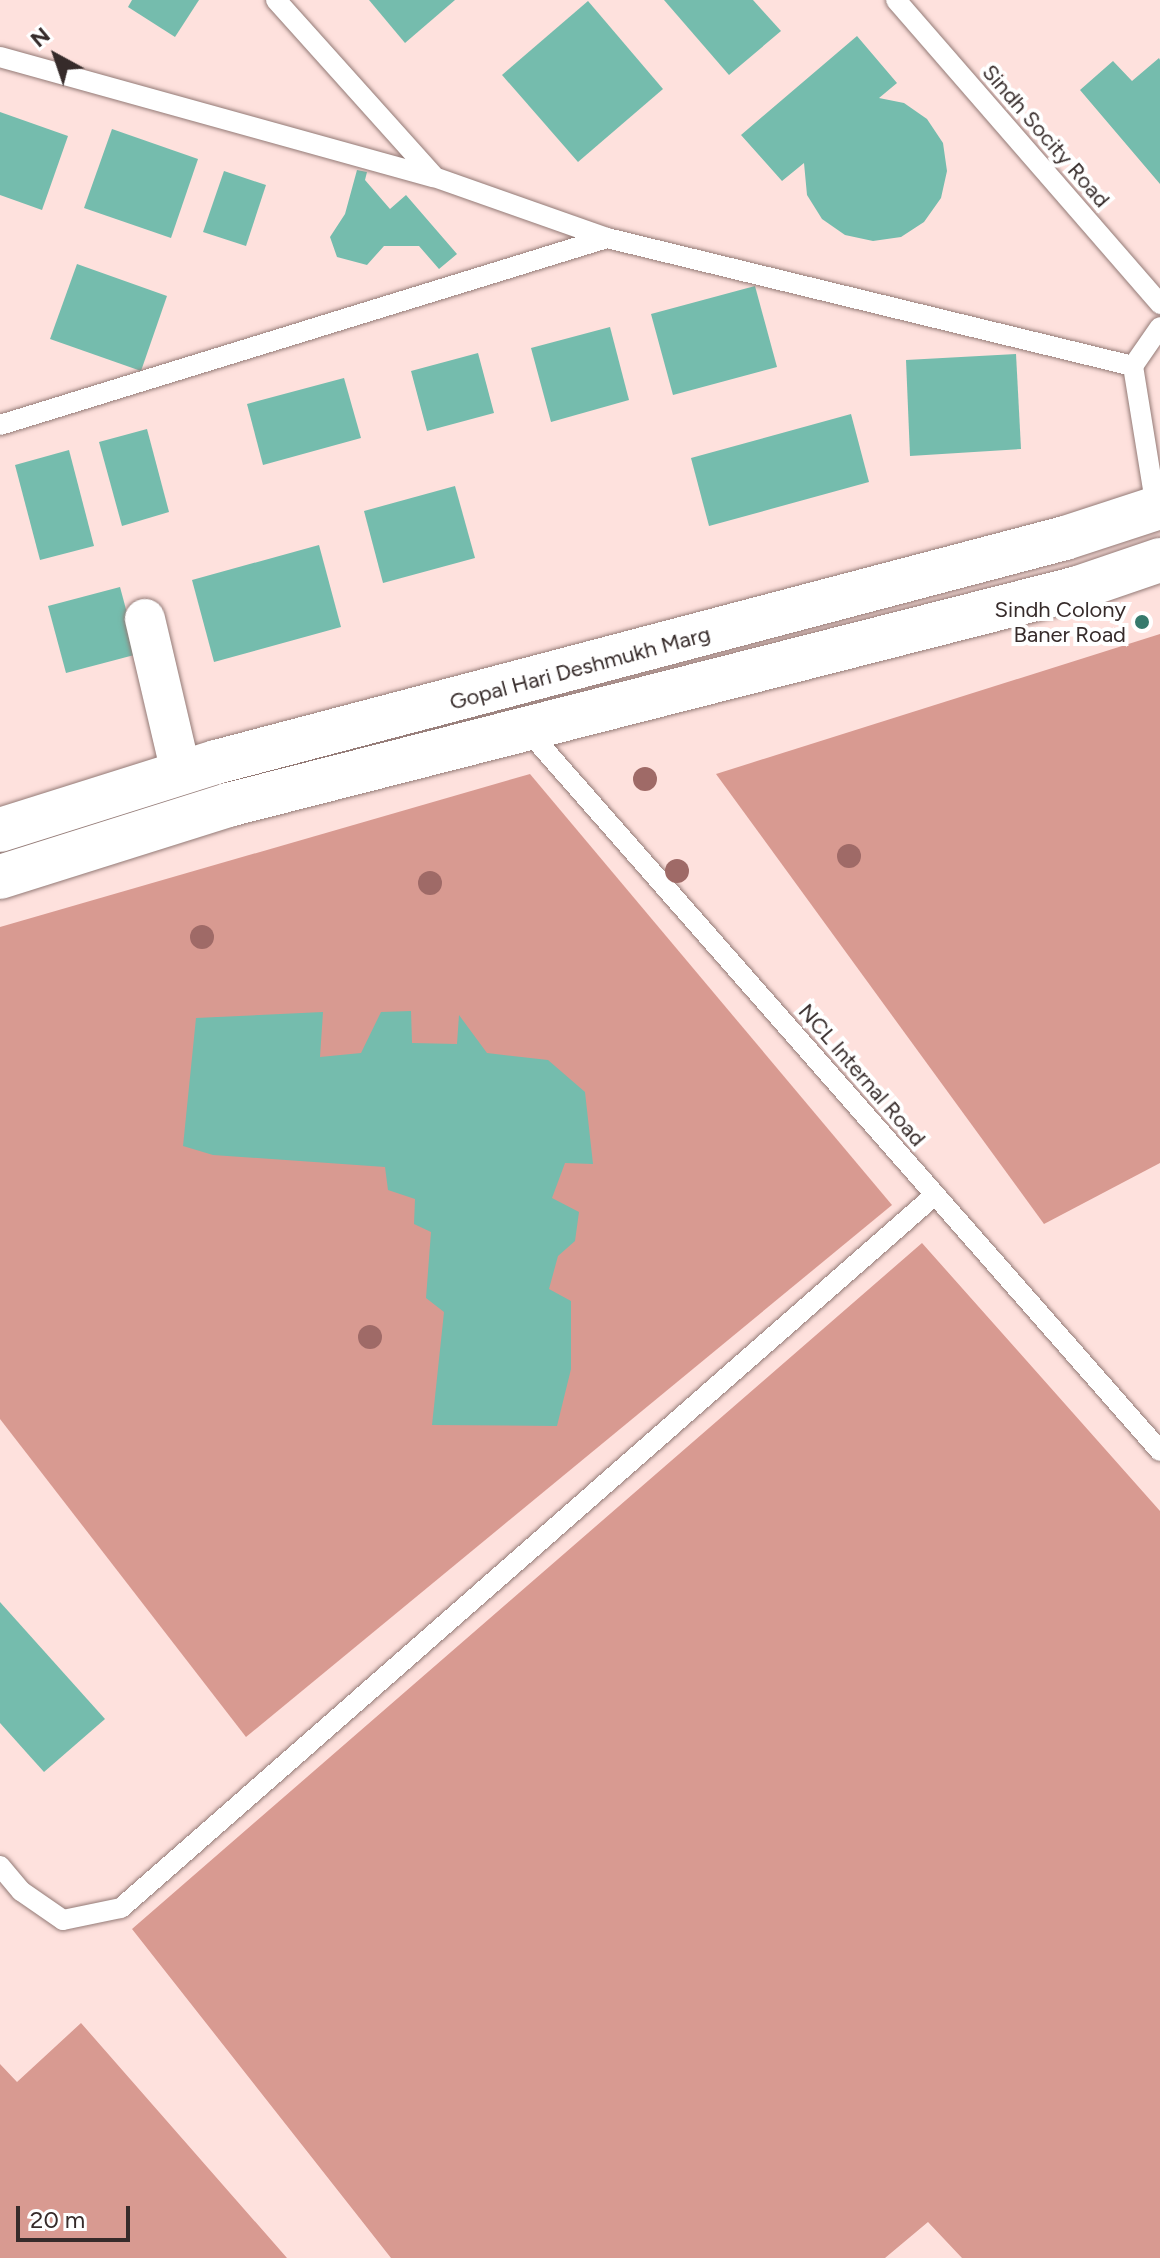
<!DOCTYPE html>
<style>
body{margin:0}
#map{position:relative;width:1160px;height:2258px;overflow:hidden;background:#fee1dd;font-family:Figtree,sans-serif}
div>[style]{position:absolute}
.forest>*{inset:0;background:#d89a91}
.building>*{inset:0;background:#75bcad}
.roads{filter:drop-shadow(0 0 2px #937a76) drop-shadow(0 0 2px #937a76)}
.service>*{height:20px;margin:-10px;padding:0 10px;transform-origin:10px;border-radius:10px;background:#fff}
.minor>*{height:40px;margin:-20px;padding:0 20px;transform-origin:20px;border-radius:20px;background:#fff}
.primary>*{height:44px;margin:-22px;padding:0 22px;transform-origin:22px;border-radius:22px;background:#fff}
.trees>*{width:24px;height:24px;margin:-12px;border-radius:50%;background:#9f6a67}
.dots>*{width:22px;height:22px;translate:-50% -50%;box-sizing:border-box;border:4px solid #fff;border-radius:50%}
span{translate:-50% -50%;white-space:nowrap;text-align:center;line-height:1.15;-webkit-text-stroke:8px #fff;paint-order:stroke}
.street-label{font-size:22px;color:#362b2a}
.poi-label{font-size:22px;color:#362b2a}
.right{translate:-100% -50%;text-align:right}
.north{position:absolute;left:16px;top:16px;width:80px;height:80px;-webkit-text-stroke:6px #fff;paint-order:stroke;rotate:320deg;font-size:22px;font-weight:700;line-height:32px;text-align:center;color:#362b2a}
.north::after{content:'';display:block;margin:auto;width:28px;height:36px;background:#362b2a;clip-path:polygon(50% 0,100% 100%,50% 72%,0 100%)}
.scale{position:absolute;left:16px;top:2206px;width:114px;height:36px;box-sizing:border-box;border:4px solid #362b2a;border-top:0;padding-left:10px;font-size:24px;line-height:28px;white-space:nowrap;color:#362b2a;-webkit-text-stroke:6px #fff;paint-order:stroke}
</style>
<div id="map">
<div class="forest">
<i style="clip-path:polygon(1160px 634px,1160px 1163px,1044px 1224px,716px 774px)"></i>
<i style="clip-path:polygon(530px 774px,892px 1205px,246px 1737px,0 1419px,0 927px)"></i>
<i style="clip-path:polygon(922px 1243px,1160px 1511px,1160px 2258px,962px 2258px,928px 2222px,885px 2258px,391px 2258px,132px 1929px)"></i>
<i style="clip-path:polygon(81px 2023px,287px 2258px,0 2258px,0 2064px,17px 2082px)"></i>
</div>
<div class="building">
<i style="clip-path:polygon(132px 0,199px 0,175px 37px,128px 7px)"></i>
<i style="clip-path:polygon(369px 0,455px 0,405px 43px)"></i>
<i style="clip-path:polygon(664px 0,753px 0,781px 31px,729px 75px)"></i>
<i style="clip-path:polygon(588px 1px,663px 89px,578px 162px,502px 75px)"></i>
<i style="clip-path:polygon(857px 36px,897px 83px,879px 98px,904px 103px,927px 119px,943px 143px,947px 171px,941px 198px,924px 222px,901px 237px,873px 241px,845px 235px,822px 219px,807px 195px,804px 163px,782px 181px,741px 135px)"></i>
<i style="clip-path:polygon(1159px 58px,1160px 60px,1160px 184px,1080px 90px,1113px 61px,1132px 81px)"></i>
<i style="clip-path:polygon(0 112px,68px 136px,42px 210px,0 195px)"></i>
<i style="clip-path:polygon(112px 129px,198px 159px,171px 238px,84px 208px)"></i>
<i style="clip-path:polygon(357px 170px,367px 172px,365px 180px,390px 209px,406px 195px,457px 254px,439px 269px,419px 246px,384px 246px,367px 265px,337px 257px,330px 237px,345px 214px)"></i>
<i style="clip-path:polygon(224px 171px,266px 185px,246px 246px,203px 232px)"></i>
<i style="clip-path:polygon(77px 264px,167px 296px,141px 371px,50px 339px)"></i>
<i style="clip-path:polygon(755px 286px,777px 367px,673px 395px,651px 314px)"></i>
<i style="clip-path:polygon(610px 327px,629px 400px,551px 422px,531px 348px)"></i>
<i style="clip-path:polygon(478px 353px,494px 413px,427px 431px,411px 371px)"></i>
<i style="clip-path:polygon(1016px 354px,1021px 449px,910px 456px,906px 360px)"></i>
<i style="clip-path:polygon(344px 378px,361px 438px,263px 465px,247px 404px)"></i>
<i style="clip-path:polygon(851px 414px,869px 482px,709px 526px,691px 458px)"></i>
<i style="clip-path:polygon(147px 429px,169px 512px,122px 526px,99px 442px)"></i>
<i style="clip-path:polygon(69px 450px,94px 546px,40px 560px,15px 465px)"></i>
<i style="clip-path:polygon(455px 486px,475px 558px,383px 583px,364px 511px)"></i>
<i style="clip-path:polygon(319px 545px,341px 627px,214px 662px,192px 580px)"></i>
<i style="clip-path:polygon(120px 587px,138px 654px,66px 673px,48px 606px)"></i>
<i style="clip-path:polygon(411px 1011px,412px 1043px,457px 1044px,459px 1015px,487px 1053px,548px 1060px,585px 1092px,593px 1164px,565px 1163px,552px 1198px,579px 1212px,575px 1241px,558px 1256px,549px 1289px,571px 1301px,571px 1369px,557px 1426px,432px 1425px,444px 1312px,426px 1298px,431px 1232px,414px 1224px,415px 1199px,388px 1190px,385px 1167px,213px 1155px,183px 1146px,196px 1018px,323px 1012px,320px 1057px,361px 1053px,381px 1012px)"></i>
<i style="clip-path:polygon(0 1602px,105px 1719px,44px 1772px,0 1723px)"></i>
</div>
<div class="roads">
<div class="service">
<i style="left:276px;top:0;width:235px;rotate:48.1deg"></i>
<i style="left:896px;top:0;width:403px;rotate:49deg"></i>
<i style="left:0;top:57px;width:450px;rotate:15.5deg"></i>
<i style="left:434px;top:177px;width:183px;rotate:19.4deg"></i>
<i style="left:0;top:425px;width:635px;rotate:-17.12deg"></i>
<i style="left:607px;top:238px;width:541px;rotate:13.68deg"></i>
<i style="left:1156px;top:508px;width:144px;rotate:-99.2deg"></i>
<i style="left:1133px;top:366px;width:47px;rotate:-55.3deg"></i>
<i style="left:528px;top:731px;width:958px;rotate:48.72deg"></i>
<i style="left:0;top:1866px;width:33px;rotate:50deg"></i>
<i style="left:21px;top:1891px;width:51px;rotate:34.6deg"></i>
<i style="left:63px;top:1920px;width:59px;rotate:-11.7deg"></i>
<i style="left:121px;top:1908px;width:1082px;rotate:-41.22deg"></i>
</div>
<div class="minor">
<i style="left:145px;top:619px;width:158px;rotate:76.8deg"></i>
</div>
<div class="primary">
<i style="left:0;top:830px;width:226px;rotate:-17.5deg"></i>
<i style="left:216px;top:762px;width:878px;rotate:-14.78deg"></i>
<i style="left:1065px;top:538px;width:100px;rotate:-18.1deg"></i>
<i style="left:0;top:877px;width:239px;rotate:-17.5deg"></i>
<i style="left:228px;top:805px;width:877px;rotate:-14.32deg"></i>
<i style="left:1078px;top:588px;width:87px;rotate:-18.9deg"></i>
</div>
</div>
<div class="trees">
<i style="left:645px;top:779px"></i>
<i style="left:849px;top:856px"></i>
<i style="left:677px;top:871px"></i>
<i style="left:430px;top:883px"></i>
<i style="left:202px;top:937px"></i>
<i style="left:370px;top:1337px"></i>
</div>
<div class="dots">
<i style="left:1142px;top:622px;background:#36796c"></i>
</div>
<div class="street-label">
<span style="left:1046px;top:136px;rotate:49deg">Sindh Socity Road</span>
<span style="left:580px;top:668px;rotate:-15deg">Gopal Hari Deshmukh Marg</span>
<span style="left:862px;top:1075px;rotate:49deg">NCL Internal Road</span>
</div>
<div class="poi-label">
<span class="right" style="left:1126px;top:622px">Sindh Colony<br>Baner Road</span>
</div>
<div class="north">N</div>
<div class="scale">20 m</div>
</div>
